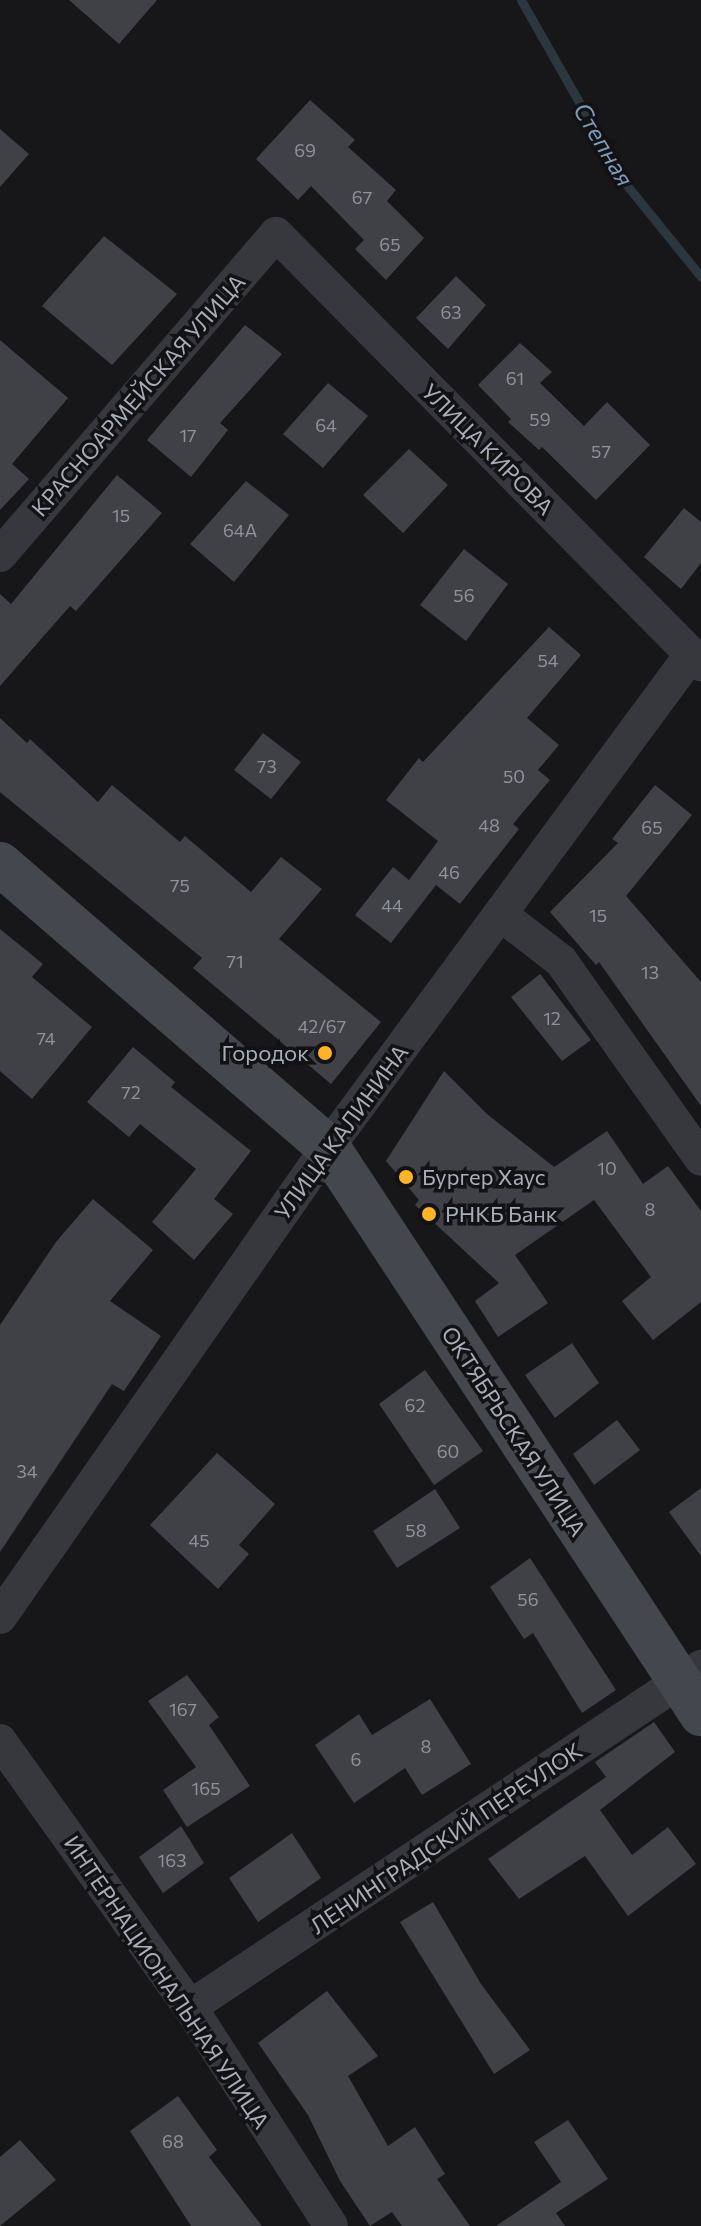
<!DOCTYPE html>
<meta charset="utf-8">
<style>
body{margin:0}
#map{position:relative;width:701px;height:2226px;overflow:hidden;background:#171719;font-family:Commissioner,sans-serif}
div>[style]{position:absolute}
.stream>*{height:9px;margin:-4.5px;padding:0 4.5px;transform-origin:4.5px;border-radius:4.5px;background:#2b363e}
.building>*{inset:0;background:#404146}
.minor>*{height:34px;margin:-17px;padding:0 17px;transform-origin:17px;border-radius:17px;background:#37383e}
.secondary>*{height:44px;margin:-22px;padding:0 22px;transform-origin:22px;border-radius:22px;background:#45474e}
.dots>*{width:22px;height:22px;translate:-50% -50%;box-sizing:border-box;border:4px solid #121214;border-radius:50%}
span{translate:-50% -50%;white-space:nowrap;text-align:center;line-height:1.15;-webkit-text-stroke:7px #121214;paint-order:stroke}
.number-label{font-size:18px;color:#8e929d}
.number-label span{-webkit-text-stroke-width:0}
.street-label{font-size:22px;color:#a8adba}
.poi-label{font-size:22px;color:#a8adba}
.right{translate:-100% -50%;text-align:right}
.left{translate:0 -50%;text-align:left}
.water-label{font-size:24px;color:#7c9cb7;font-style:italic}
</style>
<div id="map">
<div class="stream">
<i style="left:521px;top:0;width:210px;rotate:60.4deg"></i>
<i style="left:625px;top:183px;width:121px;rotate:51deg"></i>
</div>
<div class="building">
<i style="clip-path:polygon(69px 0,157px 0,119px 44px)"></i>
<i style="clip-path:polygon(310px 100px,355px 140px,348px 147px,396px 190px,387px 201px,424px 238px,386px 280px,355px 249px,364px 240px,311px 186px,298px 200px,256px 159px)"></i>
<i style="clip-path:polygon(0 129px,29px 154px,0 187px)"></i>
<i style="clip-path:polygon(104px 236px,177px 294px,112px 365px,42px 306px)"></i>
<i style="clip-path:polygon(456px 276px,486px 305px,448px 349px,416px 318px)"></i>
<i style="clip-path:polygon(245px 325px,282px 354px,220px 423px,228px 430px,191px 477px,147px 440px)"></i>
<i style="clip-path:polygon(0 340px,68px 398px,12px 464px,29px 479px,0 510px)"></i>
<i style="clip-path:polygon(520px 343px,552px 372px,540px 383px,584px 426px,607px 402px,650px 445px,596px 500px,542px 447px,539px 450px,508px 422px,511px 419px,478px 385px)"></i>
<i style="clip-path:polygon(328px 383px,368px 416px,323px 468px,283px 434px)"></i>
<i style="clip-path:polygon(409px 449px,448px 485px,403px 533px,363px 495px)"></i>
<i style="clip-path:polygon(117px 475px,162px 513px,76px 611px,70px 606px,0 686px,0 594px,11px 604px)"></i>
<i style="clip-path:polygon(246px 481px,289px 515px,234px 582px,190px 544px)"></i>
<i style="clip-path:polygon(684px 508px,701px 522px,701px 563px,681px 589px,644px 557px)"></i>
<i style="clip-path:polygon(464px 549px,508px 584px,466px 641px,420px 605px)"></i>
<i style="clip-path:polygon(549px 627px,581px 655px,527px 718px,559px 745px,538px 770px,550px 780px,513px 824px,519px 829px,460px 904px,436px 885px,391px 943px,355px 915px,393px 867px,409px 880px,438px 841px,386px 800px,419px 758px,423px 762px)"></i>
<i style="clip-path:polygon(0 718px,27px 743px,30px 739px,98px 802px,112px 785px,180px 842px,185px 836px,251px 892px,281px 857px,322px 889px,279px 939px,381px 1022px,331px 1084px,193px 968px,202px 958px,0 792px)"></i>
<i style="clip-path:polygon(263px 733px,301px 762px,271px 799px,234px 770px)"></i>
<i style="clip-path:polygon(655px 785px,692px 815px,626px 896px,701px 982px,701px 1106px,599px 962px,596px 965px,550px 912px,618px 843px,612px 839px)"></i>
<i style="clip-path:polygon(0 929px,43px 964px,32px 977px,92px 1027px,32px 1099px,0 1071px)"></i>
<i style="clip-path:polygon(540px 974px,591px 1040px,562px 1061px,511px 997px)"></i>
<i style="clip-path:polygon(133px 1047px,175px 1082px,171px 1087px,251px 1151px,214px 1199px,233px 1214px,194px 1260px,152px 1222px,196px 1169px,140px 1124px,129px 1137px,87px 1102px)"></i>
<i style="clip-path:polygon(444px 1071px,487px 1114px,554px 1167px,607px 1131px,643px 1184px,668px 1166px,701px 1211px,701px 1302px,653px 1340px,622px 1301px,651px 1277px,594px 1200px,515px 1255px,548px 1303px,498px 1337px,475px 1301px,499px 1283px,415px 1205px,419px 1200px,386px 1161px)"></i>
<i style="clip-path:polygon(93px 1199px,153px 1250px,110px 1301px,161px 1336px,124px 1391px,112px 1384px,0 1552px,0 1325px,56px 1242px)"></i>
<i style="clip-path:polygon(572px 1343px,599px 1383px,555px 1418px,525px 1375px)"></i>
<i style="clip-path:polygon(425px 1370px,483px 1451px,434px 1485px,379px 1404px)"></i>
<i style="clip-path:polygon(617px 1420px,640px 1450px,594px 1485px,573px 1454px)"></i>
<i style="clip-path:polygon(217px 1453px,275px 1504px,239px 1545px,249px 1554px,218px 1589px,150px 1525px)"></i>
<i style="clip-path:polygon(701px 1488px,701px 1556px,669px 1512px)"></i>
<i style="clip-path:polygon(435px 1489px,460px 1528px,397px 1568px,373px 1531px)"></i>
<i style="clip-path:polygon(530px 1558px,616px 1690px,582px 1713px,533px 1633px,524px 1639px,490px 1587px)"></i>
<i style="clip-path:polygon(187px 1675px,219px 1717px,209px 1725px,250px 1786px,187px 1827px,163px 1790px,196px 1767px,148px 1701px)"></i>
<i style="clip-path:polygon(430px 1699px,471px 1764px,422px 1795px,405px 1768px,354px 1803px,315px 1745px,359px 1714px,372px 1735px)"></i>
<i style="clip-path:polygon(654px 1722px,675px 1752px,600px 1810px,632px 1855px,668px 1827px,696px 1864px,628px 1916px,585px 1856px,519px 1899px,488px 1859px,606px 1777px,595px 1762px)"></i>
<i style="clip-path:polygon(181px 1826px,204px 1863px,163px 1893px,139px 1857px)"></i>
<i style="clip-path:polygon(292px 1833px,321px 1878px,258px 1922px,229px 1878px)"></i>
<i style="clip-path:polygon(433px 1902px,481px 1984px,530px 2050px,494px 2074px,400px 1922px)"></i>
<i style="clip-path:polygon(327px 1991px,378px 2056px,348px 2076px,388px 2146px,415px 2127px,445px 2174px,437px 2179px,470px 2226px,402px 2226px,392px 2212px,370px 2226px,340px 2181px,308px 2115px,258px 2043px)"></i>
<i style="clip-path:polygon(178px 2096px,217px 2150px,209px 2157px,262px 2226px,191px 2226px,130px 2131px)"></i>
<i style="clip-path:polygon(568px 2120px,608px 2179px,556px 2213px,565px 2226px,496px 2226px,561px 2182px,534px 2142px)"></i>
<i style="clip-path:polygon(20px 2140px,56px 2180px,0 2226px,0 2157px)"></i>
</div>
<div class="minor">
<i style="left:0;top:555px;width:423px;rotate:-49.3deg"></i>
<i style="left:276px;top:234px;width:605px;rotate:45.34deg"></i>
<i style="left:500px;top:914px;width:77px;rotate:37.6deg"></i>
<i style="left:561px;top:961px;width:242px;rotate:54.7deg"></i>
<i style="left:0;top:1617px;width:573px;rotate:-55.09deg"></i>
<i style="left:328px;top:1147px;width:611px;rotate:-53.58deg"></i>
<i style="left:0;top:1741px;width:327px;rotate:54.5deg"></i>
<i style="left:190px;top:2007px;width:260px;rotate:57.2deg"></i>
<i style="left:190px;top:2007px;width:614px;rotate:-33.64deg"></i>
</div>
<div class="secondary">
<i style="left:0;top:864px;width:433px;rotate:40.8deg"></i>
<i style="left:328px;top:1147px;width:679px;rotate:56.66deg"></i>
</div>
<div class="dots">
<i style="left:325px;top:1053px;background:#ffb428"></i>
<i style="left:406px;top:1177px;background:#ffb428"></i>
<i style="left:429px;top:1214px;background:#ffb428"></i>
</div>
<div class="number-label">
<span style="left:305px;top:150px">69</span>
<span style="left:362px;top:197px">67</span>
<span style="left:390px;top:244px">65</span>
<span style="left:451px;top:312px">63</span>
<span style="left:515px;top:378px">61</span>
<span style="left:540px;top:419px">59</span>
<span style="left:326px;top:425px">64</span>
<span style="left:188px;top:435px">17</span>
<span style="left:601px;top:451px">57</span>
<span style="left:121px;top:515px">15</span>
<span style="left:240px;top:530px">64А</span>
<span style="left:464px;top:595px">56</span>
<span style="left:548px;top:660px">54</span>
<span style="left:267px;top:766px">73</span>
<span style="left:514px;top:776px">50</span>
<span style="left:489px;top:825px">48</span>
<span style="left:652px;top:827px">65</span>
<span style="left:449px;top:872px">46</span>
<span style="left:180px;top:885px">75</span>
<span style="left:392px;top:905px">44</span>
<span style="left:598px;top:915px">15</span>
<span style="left:235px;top:961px">71</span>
<span style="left:650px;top:972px">13</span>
<span style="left:552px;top:1018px">12</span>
<span style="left:322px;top:1026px">42/67</span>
<span style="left:46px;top:1038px">74</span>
<span style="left:131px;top:1092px">72</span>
<span style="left:607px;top:1168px">10</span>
<span style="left:650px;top:1209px">8</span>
<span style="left:415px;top:1405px">62</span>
<span style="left:448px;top:1451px">60</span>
<span style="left:27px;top:1471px">34</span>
<span style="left:416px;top:1530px">58</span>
<span style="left:199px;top:1540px">45</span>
<span style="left:528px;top:1599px">56</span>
<span style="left:183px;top:1709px">167</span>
<span style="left:426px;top:1746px">8</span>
<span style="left:356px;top:1759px">6</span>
<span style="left:206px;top:1788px">165</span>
<span style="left:172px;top:1860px">163</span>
<span style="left:173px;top:2141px">68</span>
</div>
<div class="street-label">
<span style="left:138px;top:395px;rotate:-49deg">КРАСНОАРМЕЙСКАЯ УЛИЦА</span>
<span style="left:488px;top:449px;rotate:45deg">УЛИЦА КИРОВА</span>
<span style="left:341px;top:1132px;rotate:-54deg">УЛИЦА КАЛИНИНА</span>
<span style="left:514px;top:1431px;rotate:57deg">ОКТЯБРЬСКАЯ УЛИЦА</span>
<span style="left:446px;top:1838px;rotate:-34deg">ЛЕНИНГРАДСКИЙ ПЕРЕУЛОК</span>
<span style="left:167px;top:1982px;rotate:56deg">ИНТЕРНАЦИОНАЛЬНАЯ УЛИЦА</span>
</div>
<div class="poi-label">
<span class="right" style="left:309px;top:1053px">Городок</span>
<span class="left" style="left:422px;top:1177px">Бургер Хаус</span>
<span class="left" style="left:445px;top:1214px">РНКБ Банк</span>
</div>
<div class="water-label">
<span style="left:604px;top:144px;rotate:59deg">Степная</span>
</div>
</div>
